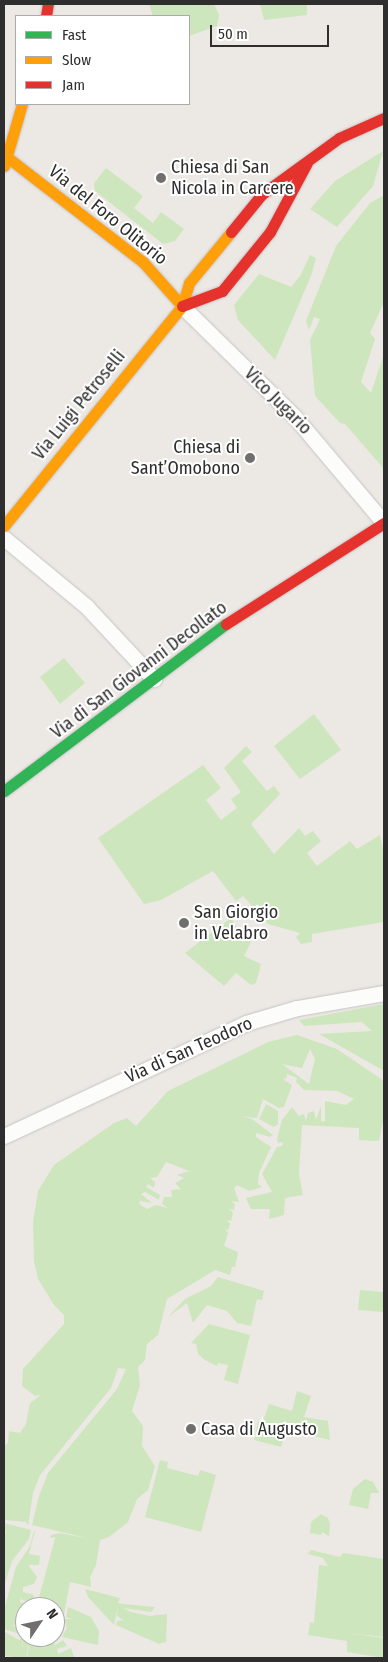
<!DOCTYPE html>
<meta charset="utf-8">
<style>
body{margin:0}
#map{position:relative;width:388px;height:1662px;overflow:hidden;background:#ece8e4;font-family:"Fira Sans Condensed",sans-serif}
div>[style]{position:absolute}
.green>*{inset:0;background:#cee6be}
.roads{filter:drop-shadow(0 0 1px #c5c4c5) drop-shadow(0 0 1px #c5c4c5)}
.street>*{height:15px;margin:-7.5px;padding:0 7.5px;transform-origin:7.5px;border-radius:7.5px;background:#fcfcfb}
.fast>*{height:11px;margin:-5.5px;padding:0 5.5px;transform-origin:5.5px;border-radius:5.5px;background:#30b455}
.slow>*{height:11px;margin:-5.5px;padding:0 5.5px;transform-origin:5.5px;border-radius:5.5px;background:#ff9f0a}
.jam>*{height:11px;margin:-5.5px;padding:0 5.5px;transform-origin:5.5px;border-radius:5.5px;background:#e5322d}
.dots>*{width:14px;height:14px;translate:-50% -50%;box-sizing:border-box;border:2px solid #fff;border-radius:50%}
span{translate:-50% -50%;white-space:nowrap;text-align:center;line-height:1.15;-webkit-text-stroke:4px #fff;paint-order:stroke}
.poi-label{font-size:18px;color:#2e2e2e}
.left{translate:0 -50%;text-align:left}
.right{translate:-100% -50%;text-align:right}
.street-label{font-size:18px;color:#2e2e2e}
.frame{position:absolute;inset:0;border:5px solid #2e2e2e;pointer-events:none}
.legend{position:absolute;left:15px;top:15px;width:175px;height:90px;box-sizing:border-box;background:#fff;border:1px solid #ababab;margin:0;padding:6px 9px;list-style:none;font-size:15px;color:#2e2e2e}
.legend li{display:flex;align-items:center;gap:10px;height:25px}
.legend b{width:25px;border:1px solid #ababab}
.north{position:absolute;left:15px;top:1597px;width:50px;height:50px;box-sizing:border-box;background:#fff;border:1px solid #ababab;border-radius:50%;rotate:56deg;font-size:14px;font-weight:700;line-height:20px;text-align:center;color:#2e2e2e}
.north::after{content:'';display:block;margin:auto;width:18px;height:22px;background:#706f6e;clip-path:polygon(50% 0,100% 100%,50% 72%,0 100%)}
.scale{position:absolute;left:210px;top:25px;width:119px;height:22px;box-sizing:border-box;border:2px solid #2e2e2e;border-top:0;padding-left:6px;font-size:15px;line-height:18px;white-space:nowrap;color:#2e2e2e;-webkit-text-stroke:4px #fff;paint-order:stroke}
</style>
<div id="map">
<div class="green">
<i style="clip-path:polygon(149px 4px,214px 4px,219px 15px,217px 26px,189px 36px,189px 16px,153px 16px)"></i>
<i style="clip-path:polygon(260px 4px,307px 4px,307px 15px,264px 20px)"></i>
<i style="clip-path:polygon(383px 151px,373px 186px,337px 227px,310px 209px,335px 181px)"></i>
<i style="clip-path:polygon(106px 168px,143px 196px,134px 208px,153px 223px,161px 212px,184px 229px,175px 241px,163px 244px,95px 191px,94px 183px)"></i>
<i style="clip-path:polygon(384px 195px,384px 302px,370px 333px,375px 339px,361px 382px,371px 393px,384px 354px,384px 469px,345px 424px,340px 423px,315px 396px,310px 340px,320px 319px,314px 317px,309px 330px,306px 321px,336px 246px,370px 203px)"></i>
<i style="clip-path:polygon(310px 255px,316px 258px,311px 276px,275px 360px,238px 320px,234px 305px,259px 274px,291px 287px,300px 276px)"></i>
<i style="clip-path:polygon(64px 658px,85px 683px,60px 704px,40px 677px)"></i>
<i style="clip-path:polygon(314px 714px,341px 750px,300px 779px,274px 746px)"></i>
<i style="clip-path:polygon(246px 746px,252px 752px,242px 761px,267px 791px,274px 786px,280px 794px,251px 824px,274px 854px,299px 828px,305px 836px,313px 831px,321px 841px,307px 853px,317px 866px,350px 841px,357px 849px,380px 835px,384px 855px,384px 922px,312px 934px,312px 942px,301px 944px,296px 937px,300px 933px,268px 924px,243px 896px,236px 901px,213px 871px,161px 900px,144px 904px,98px 838px,203px 765px,221px 788px,206px 800px,221px 820px,237px 808px,231px 799px,241px 792px,224px 768px)"></i>
<i style="clip-path:polygon(231px 918px,238px 929px,234px 932px,251px 942px,244px 956px,261px 964px,256px 983px,251px 985px,236px 973px,224px 986px,185px 953px)"></i>
<i style="clip-path:polygon(384px 1004px,384px 1071px,319px 1034px,372px 1031px,362px 1022px,304px 1026px,299px 1020px)"></i>
<i style="clip-path:polygon(evenodd,297px 1035px,337px 1049px,384px 1081px,384px 1116px,379px 1141px,359px 1140px,359px 1128px,302px 1125px,299px 1174px,303px 1195px,285px 1198px,284px 1215px,269px 1219px,270px 1209px,251px 1209px,246px 1198px,272px 1192px,262px 1174px,277px 1147px,282px 1146px,283px 1142px,278px 1143px,277px 1140px,282px 1120px,292px 1107px,299px 1116px,304px 1114px,306px 1121px,308px 1113px,314px 1111px,316px 1120px,321px 1106px,321px 1121px,325px 1122px,325px 1101px,346px 1105px,354px 1099px,337px 1091px,304px 1090px,296px 1082px,297px 1078px,287px 1074px,287px 1078px,283px 1079px,292px 1085px,284px 1107px,279px 1108px,263px 1099px,257px 1118px,241px 1116px,252px 1119px,273px 1135px,270px 1137px,256px 1133px,256px 1137px,271px 1147px,259px 1173px,258px 1184px,262px 1187px,249px 1191px,237px 1185px,234px 1188px,239px 1202px,231px 1201px,235px 1204px,234px 1210px,229px 1209px,233px 1213px,231px 1221px,227px 1220px,230px 1224px,228px 1230px,225px 1229px,228px 1233px,224px 1246px,238px 1252px,235px 1267px,232px 1267px,230px 1275px,215px 1270px,167px 1299px,158px 1335px,147px 1344px,145px 1360px,138px 1367px,140px 1385px,132px 1411px,143px 1426px,142px 1446px,155px 1466px,148px 1490px,137px 1499px,128px 1522px,109px 1537px,100px 1540px,96px 1565px,90px 1577px,91px 1587px,70px 1582px,60px 1636px,57px 1636px,55px 1607px,47px 1604px,40px 1607px,41px 1602px,38px 1601px,54px 1542px,55px 1537px,50px 1538px,51px 1535px,60px 1533px,91px 1539px,32px 1525px,39px 1496px,48px 1473px,117px 1389px,126px 1369px,118px 1368px,111px 1388px,40px 1475px,33px 1493px,28px 1526px,26px 1522px,4px 1520px,4px 1446px,8px 1443px,9px 1431px,20px 1433px,26px 1424px,30px 1403px,41px 1395px,35px 1396px,22px 1386px,23px 1369px,64px 1324px,64px 1315px,54px 1305px,38px 1279px,34px 1261px,33px 1222px,38px 1191px,54px 1165px,114px 1123px,127px 1118px,136px 1126px,168px 1091px,268px 1042px,297px 1035px,310px 1049px,315px 1059px,309px 1084px,282px 1064px,302px 1068px,310px 1049px,297px 1035px,166px 1162px,189px 1171px,177px 1175px,184px 1178px,175px 1183px,181px 1189px,171px 1190px,172px 1197px,164px 1197px,162px 1204px,168px 1208px,156px 1205px,147px 1209px,139px 1204px,140px 1201px,152px 1203px,141px 1194px,145px 1192px,159px 1200px,160px 1195px,146px 1187px,148px 1184px,154px 1188px,155px 1182px,150px 1178px,157px 1177px,166px 1162px)"></i>
<i style="clip-path:polygon(266px 1104px,278px 1111px,278px 1124px,274px 1127px,259px 1119px)"></i>
<i style="clip-path:polygon(218px 1277px,264px 1291px,262px 1300px,257px 1299px,251px 1326px,237px 1323px,227px 1311px,207px 1305px,193px 1323px,187px 1303px,168px 1317px,185px 1299px,211px 1286px)"></i>
<i style="clip-path:polygon(360px 1290px,384px 1292px,384px 1312px,358px 1310px)"></i>
<i style="clip-path:polygon(209px 1324px,250px 1335px,238px 1384px,224px 1380px,228px 1365px,218px 1363px,217px 1366px,205px 1360px,198px 1354px,196px 1344px,191px 1343px)"></i>
<i style="clip-path:polygon(297px 1391px,311px 1396px,304px 1417px,328px 1421px,330px 1440px,286px 1429px,281px 1447px,254px 1440px,258px 1422px,265px 1416px,269px 1404px,292px 1411px)"></i>
<i style="clip-path:polygon(160px 1460px,168px 1462px,167px 1468px,198px 1476px,200px 1470px,216px 1475px,201px 1532px,145px 1517px)"></i>
<i style="clip-path:polygon(365px 1479px,373px 1482px,379px 1493px,371px 1493px,368px 1509px,349px 1505px,353px 1489px)"></i>
<i style="clip-path:polygon(321px 1514px,328px 1518px,330px 1524px,329px 1536px,322px 1532px,321px 1535px,310px 1533px,311px 1522px)"></i>
<i style="clip-path:polygon(4px 1523px,31px 1530px,29px 1539px,12px 1561px,4px 1586px,4px 1534px,6px 1533px)"></i>
<i style="clip-path:polygon(34px 1531px,35px 1531px,29px 1554px,40px 1556px,39px 1565px,28px 1565px,37px 1577px,34px 1584px,23px 1587px,23px 1592px,34px 1595px,32px 1602px,22px 1600px,21px 1597px,20px 1602px,34px 1607px,25px 1607px,25px 1615px,18px 1613px,17px 1617px,25px 1617px,25px 1628px,16px 1626px,16px 1623px,13px 1626px,23px 1629px,20px 1634px,4px 1629px,4px 1610px,16px 1567px,30px 1546px)"></i>
<i style="clip-path:polygon(311px 1550px,340px 1557px,343px 1553px,384px 1559px,384px 1637px,349px 1633px,384px 1638px,384px 1658px,347px 1652px,347px 1641px,308px 1635px,310px 1622px,314px 1623px,319px 1565px,328px 1566px,323px 1558px,308px 1554px)"></i>
<i style="clip-path:polygon(85px 1589px,120px 1598px,118px 1603px,123px 1604px,155px 1607px,151px 1612px,123px 1608px,131px 1612px,150px 1616px,167px 1614px,166px 1642px,159px 1644px,116px 1625px,117px 1621px,123px 1620px,117px 1616px,118px 1607px,114px 1625px,88px 1597px)"></i>
<i style="clip-path:polygon(68px 1607px,91px 1617px,99px 1631px,98px 1645px,62px 1637px,67px 1628px,64px 1619px,72px 1619px,66px 1617px)"></i>
<i style="clip-path:polygon(5px 1632px,19px 1640px,23px 1637px,22px 1652px,24px 1634px,30px 1637px,26px 1658px,4px 1656px)"></i>
<i style="clip-path:polygon(41px 1637px,53px 1637px,55px 1645px,63px 1640px,67px 1646px,57px 1649px,58px 1654px,71px 1648px,74px 1657px,27px 1658px,29px 1644px,38px 1645px)"></i>
</div>
<div class="roads">
<div class="street">
<i style="left:182px;top:306px;width:157px;rotate:44.5deg"></i>
<i style="left:294px;top:416px;width:140px;rotate:49.9deg"></i>
<i style="left:4px;top:538px;width:107px;rotate:39.7deg"></i>
<i style="left:86px;top:606px;width:100px;rotate:47deg"></i>
<i style="left:4px;top:1136px;width:267px;rotate:-25deg"></i>
<i style="left:246px;top:1023px;width:53px;rotate:-16.4deg"></i>
<i style="left:297px;top:1008px;width:88px;rotate:-9.8deg"></i>
</div>
<div class="fast">
<i style="left:4px;top:791px;width:278px;rotate:-37deg"></i>
</div>
<div class="slow">
<i style="left:7px;top:157px;width:172px;rotate:37.7deg"></i>
<i style="left:143px;top:262px;width:59px;rotate:48.4deg"></i>
<i style="left:4px;top:166px;width:65px;rotate:-73.8deg"></i>
<i style="left:4px;top:526px;width:283px;rotate:-51deg"></i>
<i style="left:182px;top:306px;width:24px;rotate:-73deg"></i>
<i style="left:189px;top:283px;width:66px;rotate:-50.5deg"></i>
</div>
<div class="jam">
<i style="left:46px;top:16px;width:12px;rotate:-81deg"></i>
<i style="left:231px;top:232px;width:49px;rotate:-50.8deg"></i>
<i style="left:262px;top:194px;width:95px;rotate:-36deg"></i>
<i style="left:339px;top:138px;width:49px;rotate:-24deg"></i>
<i style="left:182px;top:306px;width:43px;rotate:-20.6deg"></i>
<i style="left:222px;top:291px;width:76px;rotate:-50.9deg"></i>
<i style="left:270px;top:232px;width:78px;rotate:-61.8deg"></i>
<i style="left:226px;top:624px;width:188px;rotate:-32.6deg"></i>
</div>
</div>
<div class="dots">
<i style="left:161px;top:178px;background:#706f6e"></i>
<i style="left:250px;top:458px;background:#706f6e"></i>
<i style="left:184px;top:923px;background:#706f6e"></i>
<i style="left:191px;top:1429px;background:#706f6e"></i>
</div>
<div class="poi-label">
<span class="left" style="left:171px;top:178px">Chiesa di San<br>Nicola in Carcere</span>
<span class="right" style="left:240px;top:458px">Chiesa di<br>Sant’Omobono</span>
<span class="left" style="left:194px;top:923px">San Giorgio<br>in Velabro</span>
<span class="left" style="left:201px;top:1429px">Casa di Augusto</span>
</div>
<div class="street-label">
<span style="left:108px;top:215px;rotate:39deg">Via del Foro Olitorio</span>
<span style="left:278px;top:401px;rotate:45deg">Vico Jugario</span>
<span style="left:79px;top:405px;rotate:-51deg">Via Luigi Petroselli</span>
<span style="left:139px;top:670px;rotate:-37deg">Via di San Giovanni Decollato</span>
<span style="left:189px;top:1050px;rotate:-24deg">Via di San Teodoro</span>
</div>
<div class="frame"></div>
<ul class="legend">
<li><b style="height:6px;background:#30b455"></b>Fast</li>
<li><b style="height:6px;background:#ff9f0a"></b>Slow</li>
<li><b style="height:6px;background:#e5322d"></b>Jam</li>
</ul>
<div class="north">N</div>
<div class="scale">50 m</div>
</div>
